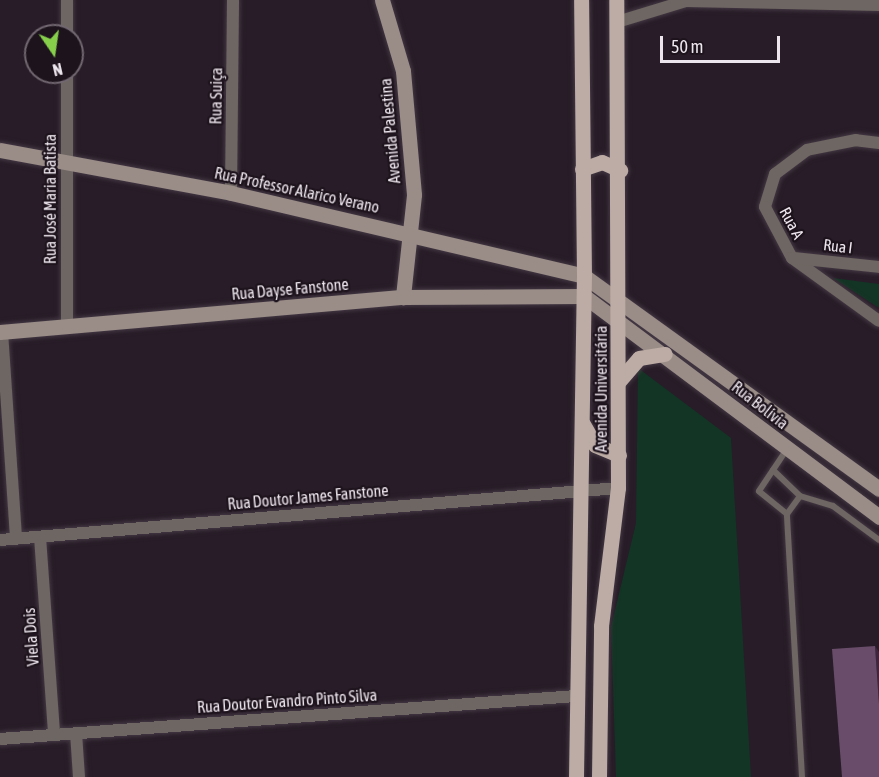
<!DOCTYPE html>
<meta charset="utf-8">
<style>
body{margin:0}
#map{position:relative;width:879px;height:777px;overflow:hidden;background:#271c27;font-family:"Asap Condensed",sans-serif}
div>[style]{position:absolute}
.green>*{inset:0;background:#133525}
.roads{filter:drop-shadow(0 0 2px #433843) drop-shadow(0 0 2px #433843)}
.lane>*{height:6px;margin:-3px;padding:0 3px;transform-origin:3px;border-radius:3px;background:#6e6662}
.street>*{height:12px;margin:-6px;padding:0 6px;transform-origin:6px;border-radius:6px;background:#6e6662}
.secondary>*{height:15px;margin:-7.5px;padding:0 7.5px;transform-origin:7.5px;border-radius:7.5px;background:#9a8d88}
.primary>*{height:15px;margin:-7.5px;padding:0 7.5px;transform-origin:7.5px;border-radius:7.5px;background:#bcaca5}
.shaded-wall>*{inset:0;background:#3e263e}
.building>*{inset:0;background:#684c69}
span{translate:-50% -50%;white-space:nowrap;text-align:center;line-height:1.15;-webkit-text-stroke:4.5px #1d131d;paint-order:stroke}
.street-label{font-size:16px;color:#eee6ee}
.north{position:absolute;left:24px;top:24px;width:60px;height:60px;box-sizing:border-box;background:#1d131d;border:2px solid #716771;border-radius:50%;rotate:167deg;font-size:16px;font-weight:700;line-height:24px;text-align:center;color:#eee6ee}
.north::after{content:'';display:block;margin:auto;width:21px;height:27px;background:#86cf4b;clip-path:polygon(50% 0,100% 100%,50% 72%,0 100%)}
.scale{position:absolute;left:660px;top:36px;width:120px;height:27px;box-sizing:border-box;border:3px solid #eee6ee;border-top:0;padding-left:8px;font-size:18px;line-height:21px;white-space:nowrap;color:#eee6ee;-webkit-text-stroke:4px #1d131d;paint-order:stroke}
</style>
<div id="map">
<div class="green">
<i style="clip-path:polygon(833px 278px,879px 284px,879px 308px)"></i>
<i style="clip-path:polygon(638px 368px,731px 438px,751px 777px,616px 777px,611px 627px,636px 523px)"></i>
</div>
<div class="roads">
<div class="lane">
<i style="left:773px;top:470px;width:37px;rotate:44deg"></i>
<i style="left:787px;top:514px;width:36px;rotate:-141deg"></i>
<i style="left:759px;top:491px;width:50px;rotate:-56.3deg"></i>
<i style="left:802px;top:777px;width:263px;rotate:-93.3deg"></i>
<i style="left:787px;top:514px;width:22px;rotate:-54deg"></i>
<i style="left:800px;top:496px;width:34px;rotate:17deg"></i>
<i style="left:833px;top:506px;width:57px;rotate:36.5deg"></i>
</div>
<div class="street">
<i style="left:617px;top:22px;width:72px;rotate:-16.9deg"></i>
<i style="left:686px;top:1px;width:193px;rotate:1.2deg"></i>
<i style="left:67px;top:36px;width:36px;rotate:-90deg"></i>
<i style="left:67px;top:72px;width:254px;rotate:90deg"></i>
<i style="left:879px;top:143px;width:23px;rotate:-173deg"></i>
<i style="left:856px;top:140px;width:50px;rotate:168.5deg"></i>
<i style="left:807px;top:150px;width:40px;rotate:143deg"></i>
<i style="left:775px;top:174px;width:34px;rotate:107deg"></i>
<i style="left:765px;top:207px;width:58px;rotate:62.1deg"></i>
<i style="left:792px;top:258px;width:107px;rotate:35.9deg"></i>
<i style="left:231px;top:193px;width:193px;rotate:-89.4deg"></i>
<i style="left:794px;top:258px;width:85px;rotate:6deg"></i>
<i style="left:2px;top:332px;width:207px;rotate:86.1deg"></i>
<i style="left:40px;top:537px;width:197px;rotate:85.9deg"></i>
<i style="left:0;top:540px;width:620px;rotate:-4.81deg"></i>
<i style="left:76px;top:733px;width:44px;rotate:86.1deg"></i>
<i style="left:0;top:739px;width:578px;rotate:-4.27deg"></i>
</div>
<div class="secondary">
<i style="left:382px;top:0;width:74px;rotate:73.5deg"></i>
<i style="left:403px;top:71px;width:124px;rotate:84.9deg"></i>
<i style="left:414px;top:195px;width:103px;rotate:96.2deg"></i>
<i style="left:0;top:150px;width:235px;rotate:10.5deg"></i>
<i style="left:231px;top:193px;width:363px;rotate:13.2deg"></i>
<i style="left:584px;top:276px;width:364px;rotate:35.8deg"></i>
<i style="left:0;top:332px;width:405px;rotate:-5deg"></i>
<i style="left:403px;top:297px;width:181px;rotate:-0.3deg"></i>
<i style="left:584px;top:296px;width:369px;rotate:36.8deg"></i>
</div>
<div class="primary">
<i style="left:582px;top:169px;width:21px;rotate:-19deg"></i>
<i style="left:602px;top:162px;width:20px;rotate:24deg"></i>
<i style="left:619px;top:381px;width:30px;rotate:-49deg"></i>
<i style="left:639px;top:358px;width:26px;rotate:-9deg"></i>
<i style="left:583px;top:424px;width:24px;rotate:60deg"></i>
<i style="left:595px;top:445px;width:26px;rotate:23deg"></i>
<i style="left:576px;top:777px;width:501px;rotate:-89.09deg"></i>
<i style="left:584px;top:276px;width:276px;rotate:-90.6deg"></i>
<i style="left:599px;top:777px;width:151px;rotate:-89.2deg"></i>
<i style="left:601px;top:626px;width:139px;rotate:-83deg"></i>
<i style="left:618px;top:488px;width:488px;rotate:-90.2deg"></i>
</div>
</div>
<div class="shaded-wall">
<i style="clip-path:polygon(875px 646px,879px 652px,879px 704px)"></i>
</div>
<div class="building">
<i style="clip-path:polygon(875px 646px,879px 704px,879px 777px,842px 777px,832px 649px)"></i>
</div>
<div class="street-label">
<span style="left:216px;top:96px;rotate:-89deg">Rua Suiça</span>
<span style="left:390px;top:131px;rotate:-95deg">Avenida Palestina</span>
<span style="left:297px;top:190px;rotate:12deg">Rua Professor Alarico Verano</span>
<span style="left:50px;top:199px;rotate:-90deg">Rua José Maria Batista</span>
<span style="left:792px;top:223px;rotate:62deg">Rua A</span>
<span style="left:838px;top:246px;rotate:7deg">Rua I</span>
<span style="left:290px;top:289px;rotate:-5deg">Rua Dayse Fanstone</span>
<span style="left:601px;top:389px;rotate:-90deg">Avenida Universitária</span>
<span style="left:760px;top:405px;rotate:38deg">Rua Bolívia</span>
<span style="left:308px;top:497px;rotate:-5deg">Rua Doutor James Fanstone</span>
<span style="left:31px;top:637px;rotate:-94deg">Viela Dois</span>
<span style="left:287px;top:701px;rotate:-4deg">Rua Doutor Evandro Pinto Silva</span>
</div>
<div class="north">N</div>
<div class="scale">50 m</div>
</div>
